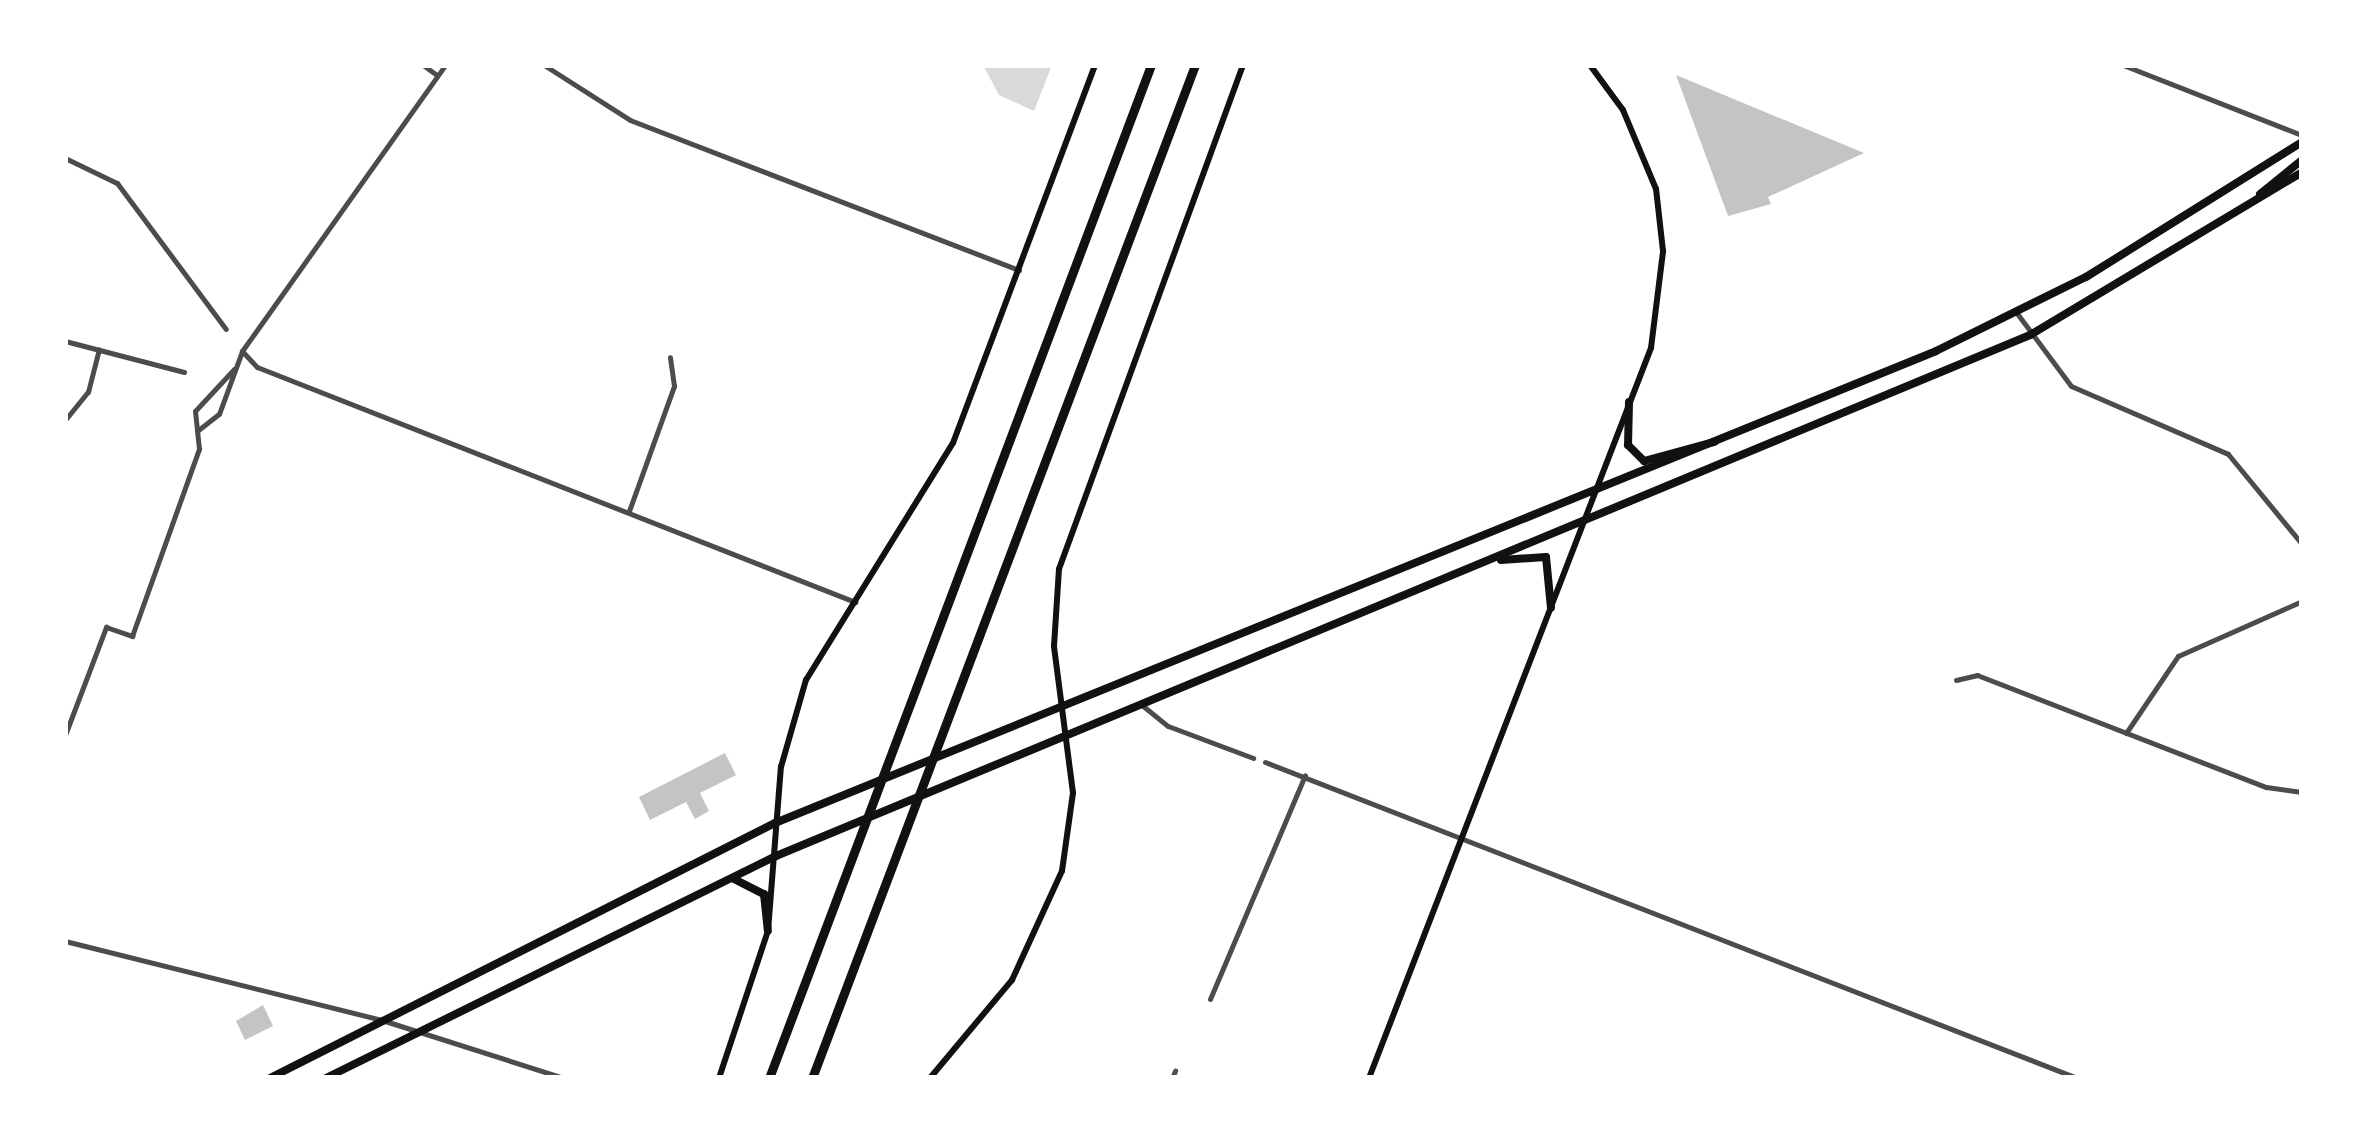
<!DOCTYPE html>
<style>
body{margin:0}
#map{position:relative;width:2367px;height:1143px;overflow:hidden;background:#fff;font-family:"Sofia Sans Condensed",sans-serif}
div>[style]{position:absolute}
.water>*{inset:0;background:#d9d9d9}
.building>*{inset:0;background:#c4c4c4}
.minor>*{height:5px;margin:-2.5px;padding:0 2.5px;transform-origin:2.5px;border-radius:2.5px;background:#4c4c4c}
.secondary>*{height:6px;margin:-3px;padding:0 3px;transform-origin:3px;border-radius:3px;background:#111}
.trunk>*{height:8px;margin:-4px;padding:0 4px;transform-origin:4px;border-radius:4px;background:#111}
.motorway>*{height:9px;margin:-4.5px;padding:0 4.5px;transform-origin:4.5px;border-radius:4.5px;background:#111}
span{translate:-50% -50%;white-space:nowrap;text-align:center;line-height:1.15;-webkit-text-stroke:10px #fff;paint-order:stroke}
.frame{position:absolute;inset:0;border:68px solid #fff;pointer-events:none}
</style>
<div id="map">
<div class="water">
<i style="clip-path:polygon(983px 65px,1052px 65px,1034px 111px,999px 95px)"></i>
</div>
<div class="building">
<i style="clip-path:polygon(1676px 75px,1864px 153px,1768px 197px,1771px 204px,1728px 216px)"></i>
<i style="clip-path:polygon(725px 753px,736px 775px,700px 793px,709px 811px,695px 819px,686px 802px,650px 820px,639px 797px)"></i>
<i style="clip-path:polygon(263px 1005px,273px 1026px,245px 1040px,236px 1021px)"></i>
</div>
<div class="minor">
<i style="left:423px;top:65px;width:17px;rotate:36deg"></i>
<i style="left:544px;top:65px;width:102px;rotate:32.6deg"></i>
<i style="left:630px;top:120px;width:417px;rotate:21.1deg"></i>
<i style="left:2123px;top:65px;width:192px;rotate:21.4deg"></i>
<i style="left:65px;top:158px;width:58px;rotate:25.7deg"></i>
<i style="left:117px;top:183px;width:182px;rotate:53.3deg"></i>
<i style="left:2016px;top:312px;width:92px;rotate:53.4deg"></i>
<i style="left:2071px;top:386px;width:171px;rotate:23.4deg"></i>
<i style="left:2228px;top:454px;width:117px;rotate:50.6deg"></i>
<i style="left:65px;top:341px;width:123px;rotate:14.6deg"></i>
<i style="left:242px;top:351px;width:22px;rotate:47deg"></i>
<i style="left:257px;top:367px;width:643px;rotate:21.45deg"></i>
<i style="left:65px;top:420px;width:36px;rotate:-51deg"></i>
<i style="left:88px;top:392px;width:44px;rotate:-75.7deg"></i>
<i style="left:197px;top:431px;width:28px;rotate:-38deg"></i>
<i style="left:219px;top:414px;width:67px;rotate:-69.9deg"></i>
<i style="left:242px;top:351px;width:351px;rotate:-54.6deg"></i>
<i style="left:629px;top:511px;width:133px;rotate:-70.2deg"></i>
<i style="left:674px;top:386px;width:29px;rotate:-98deg"></i>
<i style="left:1956px;top:680px;width:22px;rotate:-13deg"></i>
<i style="left:1977px;top:675px;width:310px;rotate:21.2deg"></i>
<i style="left:2266px;top:787px;width:36px;rotate:8deg"></i>
<i style="left:1143px;top:706px;width:32px;rotate:39deg"></i>
<i style="left:1168px;top:726px;width:91px;rotate:20.6deg"></i>
<i style="left:2126px;top:733px;width:93px;rotate:-56deg"></i>
<i style="left:2178px;top:656px;width:136px;rotate:-23.9deg"></i>
<i style="left:65px;top:735px;width:116px;rotate:-69.2deg"></i>
<i style="left:106px;top:627px;width:28px;rotate:19deg"></i>
<i style="left:132px;top:636px;width:199px;rotate:-70.3deg"></i>
<i style="left:199px;top:449px;width:38px;rotate:-96deg"></i>
<i style="left:195px;top:411px;width:57px;rotate:-47.1deg"></i>
<i style="left:1265px;top:762px;width:871px;rotate:21.26deg"></i>
<i style="left:65px;top:941px;width:330px;rotate:14deg"></i>
<i style="left:385px;top:1021px;width:188px;rotate:17.7deg"></i>
<i style="left:1210px;top:999px;width:243px;rotate:-67deg"></i>
<i style="left:1172px;top:1078px;width:8px;rotate:-67deg"></i>
</div>
<div class="secondary">
<i style="left:719px;top:1078px;width:155px;rotate:-71.6deg"></i>
<i style="left:768px;top:931px;width:165px;rotate:-85.5deg"></i>
<i style="left:781px;top:767px;width:91px;rotate:-74deg"></i>
<i style="left:806px;top:680px;width:279px;rotate:-58.2deg"></i>
<i style="left:953px;top:443px;width:404px;rotate:-69.4deg"></i>
<i style="left:930px;top:1078px;width:128px;rotate:-50.1deg"></i>
<i style="left:1012px;top:980px;width:120px;rotate:-65.4deg"></i>
<i style="left:1062px;top:871px;width:79px;rotate:-82deg"></i>
<i style="left:1073px;top:793px;width:148px;rotate:-97.4deg"></i>
<i style="left:1054px;top:646px;width:77px;rotate:-86.3deg"></i>
<i style="left:1059px;top:569px;width:537px;rotate:-69.94deg"></i>
<i style="left:1369px;top:1078px;width:783px;rotate:-68.88deg"></i>
<i style="left:1651px;top:348px;width:98px;rotate:-82.9deg"></i>
<i style="left:1663px;top:251px;width:62px;rotate:-96.4deg"></i>
<i style="left:1656px;top:189px;width:86px;rotate:-112.7deg"></i>
<i style="left:1623px;top:110px;width:56px;rotate:-126.3deg"></i>
</div>
<div class="trunk">
<i style="left:2260px;top:194px;width:54px;rotate:-39deg"></i>
<i style="left:1629px;top:402px;width:43px;rotate:91.3deg"></i>
<i style="left:1628px;top:445px;width:23px;rotate:45deg"></i>
<i style="left:1644px;top:461px;width:73px;rotate:-15.2deg"></i>
<i style="left:1501px;top:560px;width:45px;rotate:-3.8deg"></i>
<i style="left:1546px;top:557px;width:51px;rotate:84.4deg"></i>
<i style="left:734px;top:879px;width:34px;rotate:27deg"></i>
<i style="left:764px;top:894px;width:37px;rotate:84deg"></i>
<i style="left:270px;top:1078px;width:566px;rotate:-26.79deg"></i>
<i style="left:775px;top:823px;width:1253px;rotate:-22.12deg"></i>
<i style="left:1936px;top:351px;width:167px;rotate:-26.3deg"></i>
<i style="left:2086px;top:277px;width:255px;rotate:-32deg"></i>
<i style="left:326px;top:1078px;width:502px;rotate:-26.26deg"></i>
<i style="left:776px;top:856px;width:1358px;rotate:-22.56deg"></i>
<i style="left:2030px;top:335px;width:317px;rotate:-30.9deg"></i>
</div>
<div class="motorway">
<i style="left:769px;top:1078px;width:1083px;rotate:-69.34deg"></i>
<i style="left:812px;top:1078px;width:1083px;rotate:-69.29deg"></i>
</div>
<div class="frame"></div>
</div>
